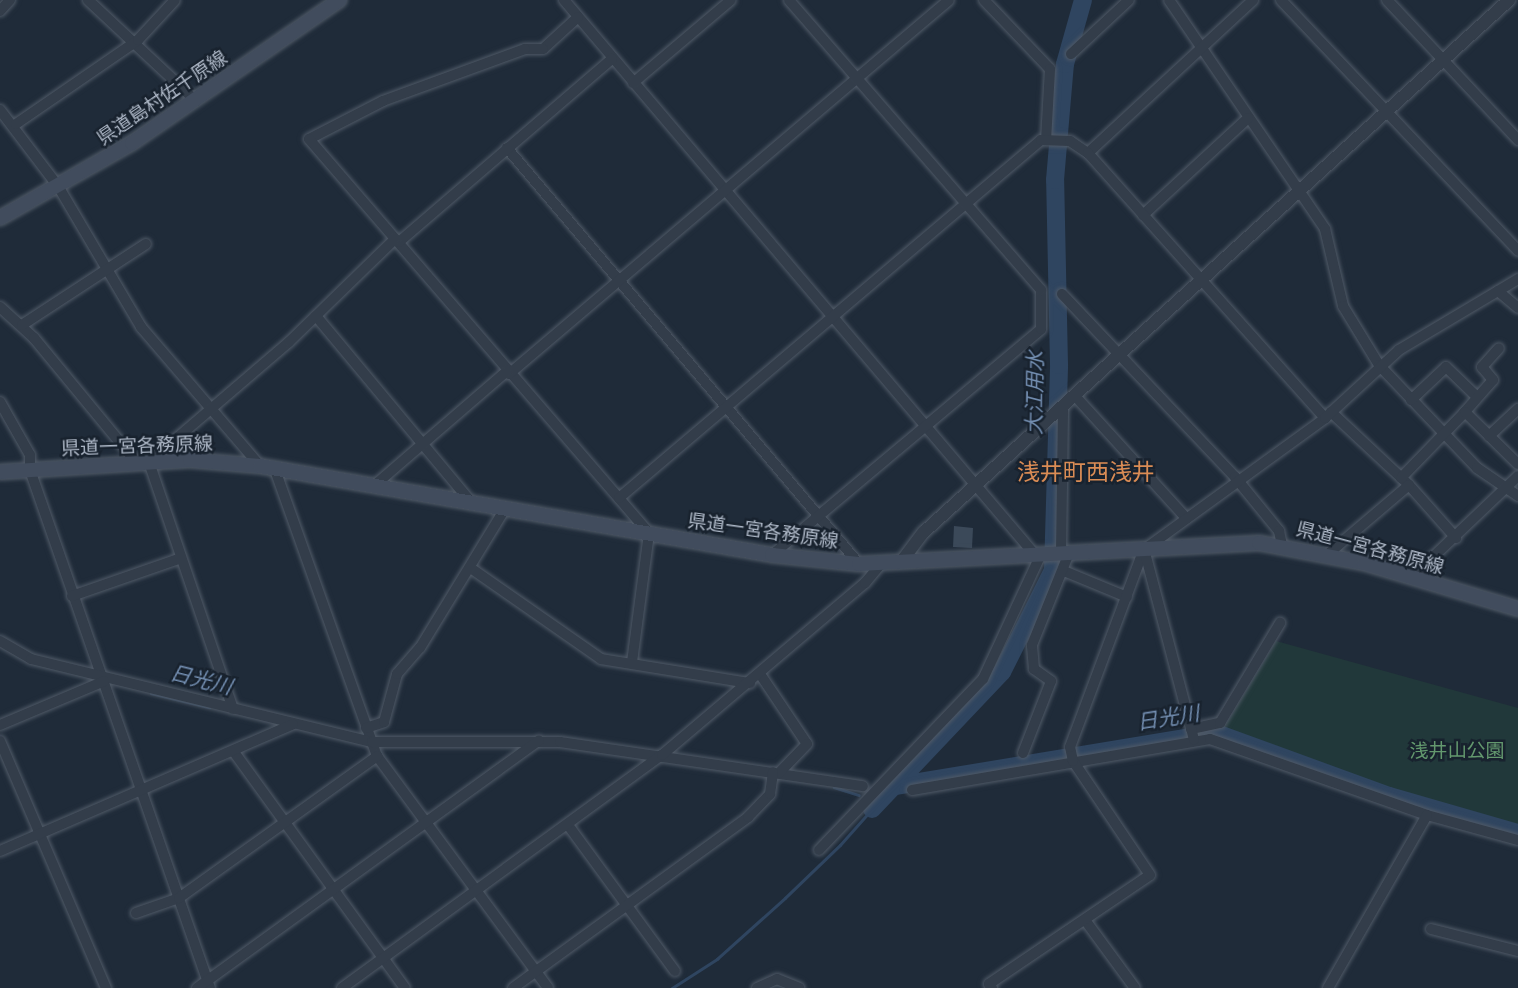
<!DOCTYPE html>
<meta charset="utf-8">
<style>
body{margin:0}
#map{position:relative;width:1518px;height:988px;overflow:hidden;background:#1f2b39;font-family:"Fira Sans","Noto Sans JP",sans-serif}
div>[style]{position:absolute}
.green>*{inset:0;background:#21383a}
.stream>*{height:2.5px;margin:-1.25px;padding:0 1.25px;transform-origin:1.25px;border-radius:1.25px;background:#2f4560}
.river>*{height:18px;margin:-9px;padding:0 9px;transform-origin:9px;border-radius:9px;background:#2f4560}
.building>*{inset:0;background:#3b4959}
.roads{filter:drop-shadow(0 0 2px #505a67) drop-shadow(0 0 2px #505a67)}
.minor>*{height:10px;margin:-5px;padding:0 5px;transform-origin:5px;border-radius:5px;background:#333d4a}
.tertiary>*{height:12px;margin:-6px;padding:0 6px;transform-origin:6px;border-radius:6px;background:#333d4a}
.secondary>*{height:14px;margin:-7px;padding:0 7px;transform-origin:7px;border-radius:7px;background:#414c5d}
span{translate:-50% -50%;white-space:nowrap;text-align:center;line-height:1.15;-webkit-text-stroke:5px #18222e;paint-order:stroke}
.street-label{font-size:19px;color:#adb7c6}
.park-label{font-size:19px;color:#63986e}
.water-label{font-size:21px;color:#738eb1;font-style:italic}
.quarter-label{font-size:23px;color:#da8c55}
</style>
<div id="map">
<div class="green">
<i style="clip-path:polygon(1276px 641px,1518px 708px,1518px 831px,1345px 780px,1222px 731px)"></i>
</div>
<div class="stream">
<i style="left:151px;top:693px;width:60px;rotate:13.6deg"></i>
<i style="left:834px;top:787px;width:26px;rotate:18deg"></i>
<i style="left:672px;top:988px;width:54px;rotate:-32.8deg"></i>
<i style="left:717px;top:959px;width:91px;rotate:-41.9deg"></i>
<i style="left:785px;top:898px;width:76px;rotate:-43.9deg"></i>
<i style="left:840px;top:845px;width:48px;rotate:-48.4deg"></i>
<i style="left:872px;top:809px;width:6px;rotate:-135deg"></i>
</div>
<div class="river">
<i style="left:895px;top:786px;width:325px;rotate:-9.4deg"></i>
<i style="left:1216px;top:733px;width:184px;rotate:20deg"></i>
<i style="left:1389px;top:796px;width:134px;rotate:16deg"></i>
<i style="left:872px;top:809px;width:189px;rotate:-46.5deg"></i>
<i style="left:1002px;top:672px;width:114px;rotate:-63.4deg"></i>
<i style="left:1053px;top:570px;width:205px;rotate:-88.3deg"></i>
<i style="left:1059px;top:365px;width:185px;rotate:-91.2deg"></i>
<i style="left:1055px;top:180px;width:116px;rotate:-85.1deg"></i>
<i style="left:1065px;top:64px;width:66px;rotate:-74.3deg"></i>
</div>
<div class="building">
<i style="clip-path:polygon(954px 526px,973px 528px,972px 548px,953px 547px)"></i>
</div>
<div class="roads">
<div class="minor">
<i style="left:88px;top:0;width:148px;rotate:43.1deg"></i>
<i style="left:564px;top:0;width:728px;rotate:49.68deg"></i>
<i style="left:984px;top:0;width:95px;rotate:46.3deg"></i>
<i style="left:1050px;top:69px;width:71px;rotate:93.2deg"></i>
<i style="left:1169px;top:0;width:277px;rotate:55.7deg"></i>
<i style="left:1325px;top:229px;width:79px;rotate:76.8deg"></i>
<i style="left:1343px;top:306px;width:69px;rotate:58.6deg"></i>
<i style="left:1379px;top:365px;width:142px;rotate:46.4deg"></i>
<i style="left:1477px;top:468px;width:50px;rotate:34.3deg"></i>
<i style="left:1281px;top:0;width:345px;rotate:46.6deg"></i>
<i style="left:1387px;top:0;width:192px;rotate:46.9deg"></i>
<i style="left:0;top:11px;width:15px;rotate:-48deg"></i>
<i style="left:578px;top:17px;width:47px;rotate:137.6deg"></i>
<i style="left:543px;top:49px;width:18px;rotate:180deg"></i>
<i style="left:525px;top:49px;width:151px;rotate:159.9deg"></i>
<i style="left:383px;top:101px;width:83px;rotate:152.8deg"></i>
<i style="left:309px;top:139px;width:520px;rotate:49.21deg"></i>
<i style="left:649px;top:533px;width:131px;rotate:97.5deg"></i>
<i style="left:1071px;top:54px;width:79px;rotate:-43deg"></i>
<i style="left:633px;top:83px;width:128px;rotate:-40.3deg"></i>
<i style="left:0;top:110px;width:96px;rotate:52.7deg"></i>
<i style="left:58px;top:186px;width:164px;rotate:59.5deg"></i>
<i style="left:141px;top:327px;width:183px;rotate:49.4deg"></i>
<i style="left:16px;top:124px;width:148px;rotate:-34.5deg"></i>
<i style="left:138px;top:40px;width:54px;rotate:-47.2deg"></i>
<i style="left:507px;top:148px;width:545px;rotate:49.76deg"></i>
<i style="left:1088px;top:153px;width:225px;rotate:-42.8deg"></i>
<i style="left:1143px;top:215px;width:143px;rotate:-42.7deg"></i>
<i style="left:399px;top:242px;width:281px;rotate:-40.7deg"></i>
<i style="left:1498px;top:291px;width:26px;rotate:40deg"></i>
<i style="left:1062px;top:294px;width:252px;rotate:46.6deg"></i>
<i style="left:1235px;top:477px;width:70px;rotate:50.8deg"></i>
<i style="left:1279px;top:531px;width:14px;rotate:78deg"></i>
<i style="left:0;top:307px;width:46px;rotate:42.4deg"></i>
<i style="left:34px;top:338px;width:162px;rotate:50.5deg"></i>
<i style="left:316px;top:316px;width:244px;rotate:50.2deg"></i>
<i style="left:22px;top:325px;width:148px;rotate:-33.2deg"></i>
<i style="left:509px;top:374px;width:577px;rotate:-40.36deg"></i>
<i style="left:1076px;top:397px;width:164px;rotate:47.7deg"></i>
<i style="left:1411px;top:400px;width:48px;rotate:-43.3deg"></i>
<i style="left:1446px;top:367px;width:42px;rotate:44deg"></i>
<i style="left:0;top:402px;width:61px;rotate:60.5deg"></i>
<i style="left:30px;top:455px;width:15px;rotate:90deg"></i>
<i style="left:30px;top:470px;width:548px;rotate:70.84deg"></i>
<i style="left:1331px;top:412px;width:107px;rotate:43.1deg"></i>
<i style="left:1409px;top:485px;width:71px;rotate:48.4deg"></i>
<i style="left:1463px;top:414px;width:45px;rotate:-48.6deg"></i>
<i style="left:1493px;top:380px;width:17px;rotate:-130deg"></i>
<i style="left:1482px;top:367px;width:25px;rotate:-48deg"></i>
<i style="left:1489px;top:436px;width:40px;rotate:-43deg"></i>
<i style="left:274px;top:467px;width:307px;rotate:70.4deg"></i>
<i style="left:377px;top:756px;width:288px;rotate:53.6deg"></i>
<i style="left:1401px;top:478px;width:92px;rotate:-45.9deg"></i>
<i style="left:1465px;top:412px;width:74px;rotate:44.5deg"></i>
<i style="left:375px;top:485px;width:174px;rotate:-40.8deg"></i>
<i style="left:619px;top:498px;width:553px;rotate:-40.31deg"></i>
<i style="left:1041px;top:140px;width:29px;rotate:2deg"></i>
<i style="left:1070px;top:141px;width:22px;rotate:34deg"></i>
<i style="left:1088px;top:153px;width:356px;rotate:48.2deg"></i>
<i style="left:1145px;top:549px;width:223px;rotate:-36deg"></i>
<i style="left:1325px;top:418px;width:100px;rotate:-42.6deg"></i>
<i style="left:1399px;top:350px;width:139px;rotate:-30.8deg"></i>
<i style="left:1061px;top:553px;width:144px;rotate:-89.2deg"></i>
<i style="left:1328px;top:554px;width:106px;rotate:-40.4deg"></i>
<i style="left:772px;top:555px;width:351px;rotate:-40deg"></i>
<i style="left:1041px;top:329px;width:39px;rotate:-90deg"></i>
<i style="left:1041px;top:290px;width:384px;rotate:-131deg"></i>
<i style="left:472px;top:569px;width:157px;rotate:34.9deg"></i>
<i style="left:601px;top:659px;width:151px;rotate:9.2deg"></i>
<i style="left:1064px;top:571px;width:68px;rotate:22.4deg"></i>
<i style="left:1412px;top:577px;width:146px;rotate:-43.6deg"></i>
<i style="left:72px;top:596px;width:115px;rotate:-19.2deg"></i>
<i style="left:0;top:641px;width:36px;rotate:30deg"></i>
<i style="left:31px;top:659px;width:351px;rotate:13.7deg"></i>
<i style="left:372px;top:742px;width:188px"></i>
<i style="left:560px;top:742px;width:306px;rotate:8.3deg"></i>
<i style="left:760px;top:674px;width:84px;rotate:56.1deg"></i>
<i style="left:807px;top:744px;width:40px;rotate:134deg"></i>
<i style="left:233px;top:709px;width:261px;rotate:-108.8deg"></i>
<i style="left:149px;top:462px;width:184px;rotate:-40.6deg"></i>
<i style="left:289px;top:342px;width:148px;rotate:-44.2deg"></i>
<i style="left:0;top:725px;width:113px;rotate:-22.9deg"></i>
<i style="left:366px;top:728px;width:19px;rotate:-18deg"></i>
<i style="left:384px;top:722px;width:50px;rotate:-74.8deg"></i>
<i style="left:397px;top:674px;width:35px;rotate:-49deg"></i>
<i style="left:420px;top:648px;width:163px;rotate:-58.6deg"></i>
<i style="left:1191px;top:729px;width:30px;rotate:-12deg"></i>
<i style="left:1220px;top:723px;width:117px;rotate:-59deg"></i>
<i style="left:0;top:741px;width:269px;rotate:66.8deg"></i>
<i style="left:234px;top:752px;width:291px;rotate:54.1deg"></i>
<i style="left:1023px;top:753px;width:77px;rotate:-68.7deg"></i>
<i style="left:1051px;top:681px;width:21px;rotate:-145deg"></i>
<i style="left:1034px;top:669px;width:24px;rotate:-95deg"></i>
<i style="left:1032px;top:645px;width:99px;rotate:-68.1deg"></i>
<i style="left:912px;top:790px;width:302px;rotate:-9.7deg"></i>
<i style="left:1210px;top:739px;width:230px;rotate:19.3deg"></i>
<i style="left:1427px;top:815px;width:94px;rotate:15.4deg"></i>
<i style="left:568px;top:825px;width:181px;rotate:53.8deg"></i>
<i style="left:819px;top:850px;width:237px;rotate:-46.2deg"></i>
<i style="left:983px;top:679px;width:138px;rotate:-65.1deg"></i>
<i style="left:0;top:851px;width:319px;rotate:-23.4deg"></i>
<i style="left:136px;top:913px;width:46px;rotate:-19.2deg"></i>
<i style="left:179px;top:898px;width:244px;rotate:-35.6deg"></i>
<i style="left:1085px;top:920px;width:84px;rotate:53.7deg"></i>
<i style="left:1431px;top:929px;width:90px;rotate:14.2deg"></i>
<i style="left:197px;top:988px;width:422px;rotate:-35.9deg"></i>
<i style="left:342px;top:988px;width:396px;rotate:-36.1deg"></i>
<i style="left:662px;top:755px;width:266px;rotate:-40.3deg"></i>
<i style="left:865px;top:583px;width:25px;rotate:-50deg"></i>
<i style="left:513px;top:988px;width:291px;rotate:-36deg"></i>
<i style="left:748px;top:817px;width:32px;rotate:-46deg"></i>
<i style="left:770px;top:794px;width:22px;rotate:-82deg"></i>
<i style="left:757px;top:988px;width:22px;rotate:-24deg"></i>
<i style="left:777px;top:979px;width:24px;rotate:22deg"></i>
<i style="left:992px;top:988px;width:5px;rotate:-127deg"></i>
<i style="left:989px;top:984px;width:194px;rotate:-34.1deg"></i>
<i style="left:1150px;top:875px;width:138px;rotate:-124deg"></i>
<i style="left:1073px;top:761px;width:14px;rotate:-102deg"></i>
<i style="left:1070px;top:747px;width:211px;rotate:-69.5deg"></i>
<i style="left:1144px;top:549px;width:197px;rotate:75.3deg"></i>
<i style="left:1328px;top:988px;width:199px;rotate:-60.2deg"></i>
</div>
<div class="tertiary">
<i style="left:901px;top:562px;width:38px;rotate:-53deg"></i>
<i style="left:924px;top:532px;width:791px;rotate:-42.28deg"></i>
</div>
<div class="secondary">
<i style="left:0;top:218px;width:152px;rotate:-29.6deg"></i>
<i style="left:132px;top:143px;width:252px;rotate:-34.6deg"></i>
<i style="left:0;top:472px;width:190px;rotate:-3.6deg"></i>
<i style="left:190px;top:460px;width:70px;rotate:4.9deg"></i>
<i style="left:260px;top:466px;width:520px;rotate:9.86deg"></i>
<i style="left:772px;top:555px;width:87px;rotate:5.9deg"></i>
<i style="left:859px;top:564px;width:401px;rotate:-3deg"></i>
<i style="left:1259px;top:543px;width:107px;rotate:10.8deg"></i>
<i style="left:1364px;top:563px;width:161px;rotate:16.6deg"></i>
</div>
</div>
<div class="street-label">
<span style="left:162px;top:98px;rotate:-34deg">県道島村佐千原線</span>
<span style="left:137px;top:446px;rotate:-2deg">県道一宮各務原線</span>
<span style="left:763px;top:531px;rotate:8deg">県道一宮各務原線</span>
<span style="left:1370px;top:548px;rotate:15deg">県道一宮各務原線</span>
</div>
<div class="park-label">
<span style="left:1457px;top:751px">浅井山公園</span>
</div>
<div class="water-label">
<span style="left:1035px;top:393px;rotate:-89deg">大江用水</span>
<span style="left:201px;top:680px;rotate:14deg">日光川</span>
<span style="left:1168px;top:718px;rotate:-9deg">日光川</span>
</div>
<div class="quarter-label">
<span style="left:1086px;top:472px">浅井町西浅井</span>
</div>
</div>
